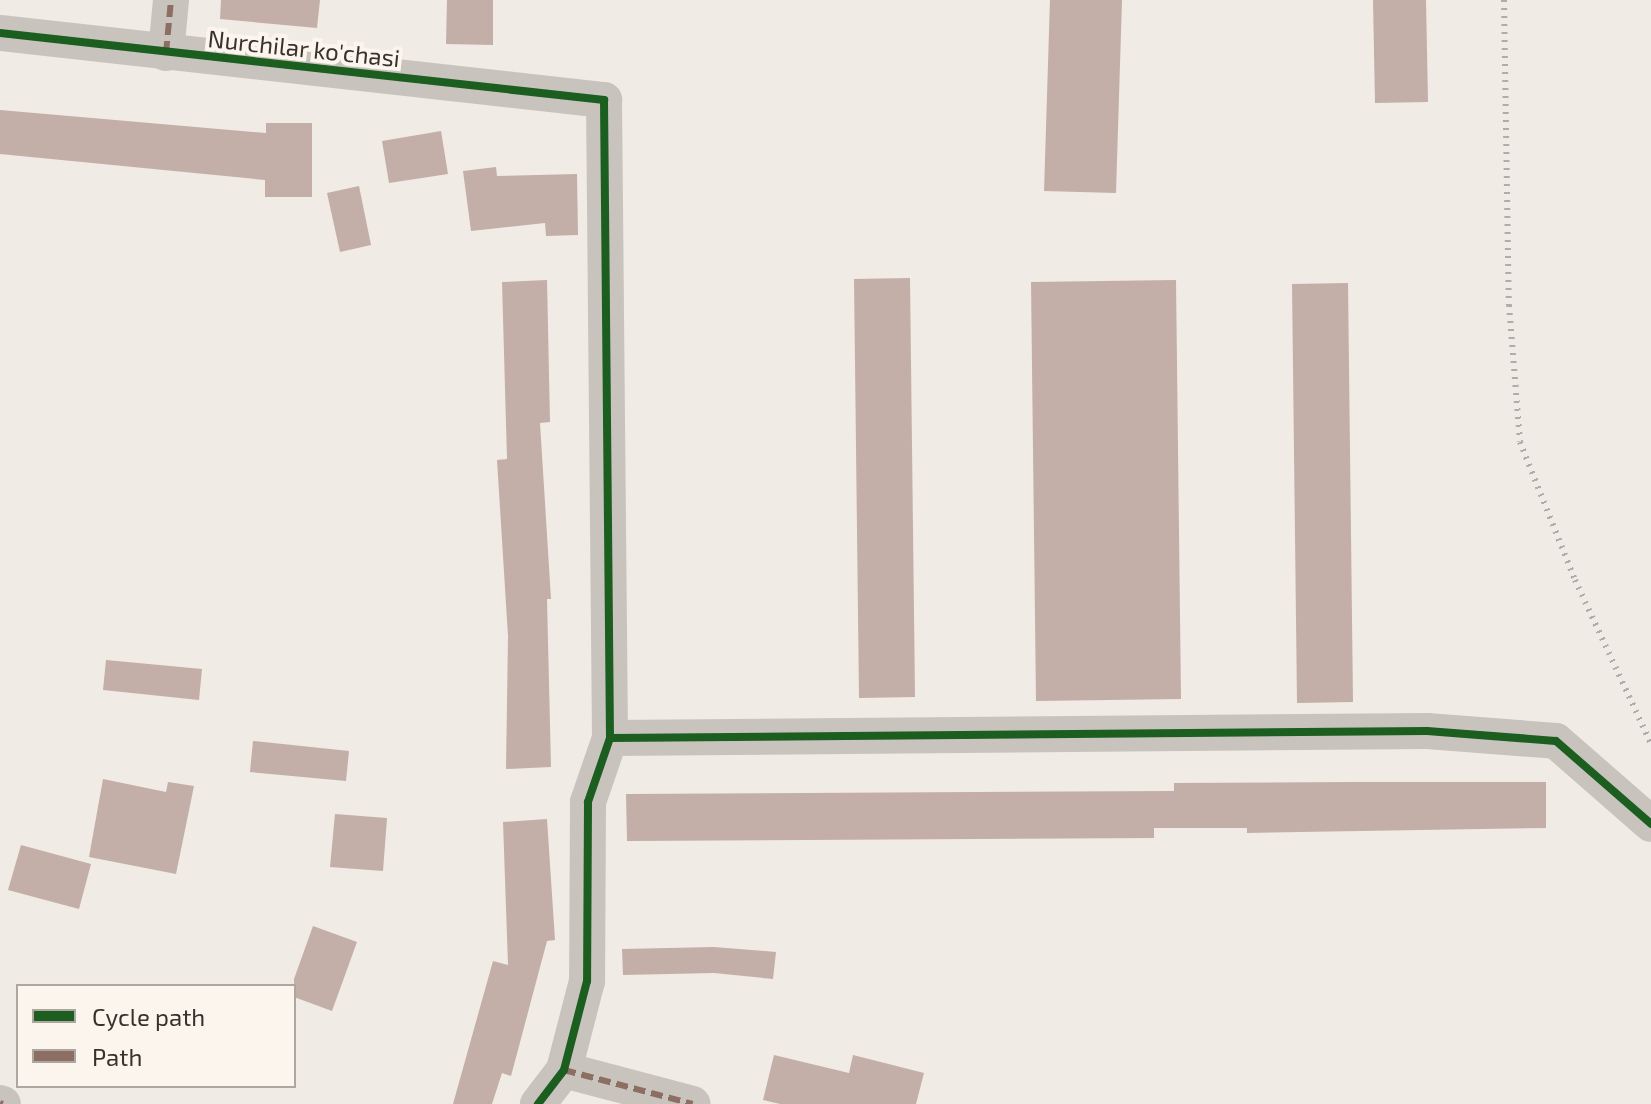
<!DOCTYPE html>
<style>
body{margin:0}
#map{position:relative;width:1651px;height:1104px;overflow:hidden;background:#f0ebe5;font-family:"Exo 2",sans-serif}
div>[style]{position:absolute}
.building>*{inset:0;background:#c3afa7}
.street>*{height:36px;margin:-18px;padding:0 18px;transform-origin:18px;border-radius:18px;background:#c9c3be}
.rail>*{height:6px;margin-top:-3px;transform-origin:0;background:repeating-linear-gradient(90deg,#b1aca8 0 2px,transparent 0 8px)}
.quiet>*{height:6px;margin-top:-3px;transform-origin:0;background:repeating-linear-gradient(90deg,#8d6e63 0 12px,transparent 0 18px)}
.cycleway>*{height:8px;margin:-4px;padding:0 4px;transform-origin:4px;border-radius:4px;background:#1b5e20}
span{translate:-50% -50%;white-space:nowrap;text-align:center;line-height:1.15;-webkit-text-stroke:8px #fbf5ee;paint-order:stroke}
.street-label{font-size:24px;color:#3b302b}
.legend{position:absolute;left:16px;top:984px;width:280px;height:104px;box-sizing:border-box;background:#fbf5ee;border:2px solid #aea6a0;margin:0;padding:10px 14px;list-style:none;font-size:24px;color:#3b302b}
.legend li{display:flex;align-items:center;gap:16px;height:40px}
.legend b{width:40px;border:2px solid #aea6a0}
</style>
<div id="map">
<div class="building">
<i style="clip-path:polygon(221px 0,320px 0,317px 28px,220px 19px)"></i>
<i style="clip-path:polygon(447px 0,493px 0,493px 45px,446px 44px)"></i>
<i style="clip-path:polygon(1050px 0,1122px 0,1116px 193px,1044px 191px)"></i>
<i style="clip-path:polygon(1373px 0,1426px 0,1428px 102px,1375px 103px)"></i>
<i style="clip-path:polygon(0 110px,266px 133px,266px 123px,312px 123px,312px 197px,265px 197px,265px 180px,0 154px)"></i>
<i style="clip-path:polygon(441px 131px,448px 174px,389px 183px,382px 141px)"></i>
<i style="clip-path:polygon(496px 167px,497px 176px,577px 174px,578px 235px,546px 236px,545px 223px,471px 231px,463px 171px)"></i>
<i style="clip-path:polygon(359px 186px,371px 245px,340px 252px,327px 193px)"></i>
<i style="clip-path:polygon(910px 278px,915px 697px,859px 698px,854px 279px)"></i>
<i style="clip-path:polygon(547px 280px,550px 422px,540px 423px,551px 599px,547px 599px,551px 767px,506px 769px,508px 636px,497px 460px,507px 459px,502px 282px)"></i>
<i style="clip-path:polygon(1176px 280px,1181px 699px,1036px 701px,1031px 282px)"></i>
<i style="clip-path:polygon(1348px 283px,1353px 702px,1297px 703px,1292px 284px)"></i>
<i style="clip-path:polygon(106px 660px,202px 669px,199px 700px,103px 690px)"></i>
<i style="clip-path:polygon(253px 741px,349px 751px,346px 781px,250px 772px)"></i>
<i style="clip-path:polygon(103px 779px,166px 792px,168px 782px,194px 786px,176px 874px,89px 857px)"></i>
<i style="clip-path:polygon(1353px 782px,1546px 782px,1546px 828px,1247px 833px,1247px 828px,1154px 828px,1154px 838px,627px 841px,626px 794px,1174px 791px,1174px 783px)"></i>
<i style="clip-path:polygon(335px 814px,387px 818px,383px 871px,330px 867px)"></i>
<i style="clip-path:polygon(547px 819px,555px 940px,547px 941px,511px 1076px,502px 1073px,492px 1104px,453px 1104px,493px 961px,508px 965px,503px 822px)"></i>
<i style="clip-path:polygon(21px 845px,91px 864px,79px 909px,8px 890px)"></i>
<i style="clip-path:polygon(313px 926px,357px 942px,332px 1011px,294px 997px,294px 979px)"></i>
<i style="clip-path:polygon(714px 947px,776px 952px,773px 979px,714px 973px,623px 975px,622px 949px)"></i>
<i style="clip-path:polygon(774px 1055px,849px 1073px,853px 1055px,924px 1073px,916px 1104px,780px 1104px,763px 1100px)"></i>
</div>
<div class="street">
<i style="left:0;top:33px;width:608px;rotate:6.33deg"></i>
<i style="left:604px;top:100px;width:638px;rotate:89.46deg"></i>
<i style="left:610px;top:738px;width:68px;rotate:109deg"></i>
<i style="left:588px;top:802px;width:179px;rotate:90.3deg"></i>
<i style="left:587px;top:981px;width:92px;rotate:104.5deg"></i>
<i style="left:564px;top:1070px;width:43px;rotate:127.4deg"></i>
<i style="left:166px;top:53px;width:53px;rotate:-84.6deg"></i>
<i style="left:610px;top:738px;width:817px;rotate:-0.49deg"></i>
<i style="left:1427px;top:731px;width:129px;rotate:4.4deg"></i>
<i style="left:1556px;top:741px;width:126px;rotate:41.1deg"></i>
<i style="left:564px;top:1070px;width:133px;rotate:14.8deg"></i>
<i style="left:0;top:1103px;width:3px;rotate:18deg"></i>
</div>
<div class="rail">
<i style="left:1504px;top:0;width:305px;rotate:89.1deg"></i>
<i style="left:1509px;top:305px;width:137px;rotate:85.4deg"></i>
<i style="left:1520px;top:442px;width:149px;rotate:68.3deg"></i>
<i style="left:1575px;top:580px;width:181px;rotate:65.1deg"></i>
</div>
<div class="quiet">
<i style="left:166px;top:53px;width:53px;rotate:-84.6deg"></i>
<i style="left:564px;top:1070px;width:133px;rotate:14.8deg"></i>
<i style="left:0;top:1103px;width:3px;rotate:18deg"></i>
</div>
<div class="cycleway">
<i style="left:0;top:33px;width:608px;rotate:6.33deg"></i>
<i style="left:604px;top:100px;width:638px;rotate:89.46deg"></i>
<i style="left:610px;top:738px;width:68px;rotate:109deg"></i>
<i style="left:588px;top:802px;width:179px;rotate:90.3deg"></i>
<i style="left:587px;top:981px;width:92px;rotate:104.5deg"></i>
<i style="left:564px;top:1070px;width:43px;rotate:127.4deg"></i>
<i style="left:610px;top:738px;width:817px;rotate:-0.49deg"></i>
<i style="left:1427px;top:731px;width:129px;rotate:4.4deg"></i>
<i style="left:1556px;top:741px;width:126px;rotate:41.1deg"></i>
</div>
<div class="street-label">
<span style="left:304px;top:48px;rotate:6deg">Nurchilar ko'chasi</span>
</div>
<ul class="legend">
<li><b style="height:10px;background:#1b5e20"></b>Cycle path</li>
<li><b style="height:10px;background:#8d6e63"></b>Path</li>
</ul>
</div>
